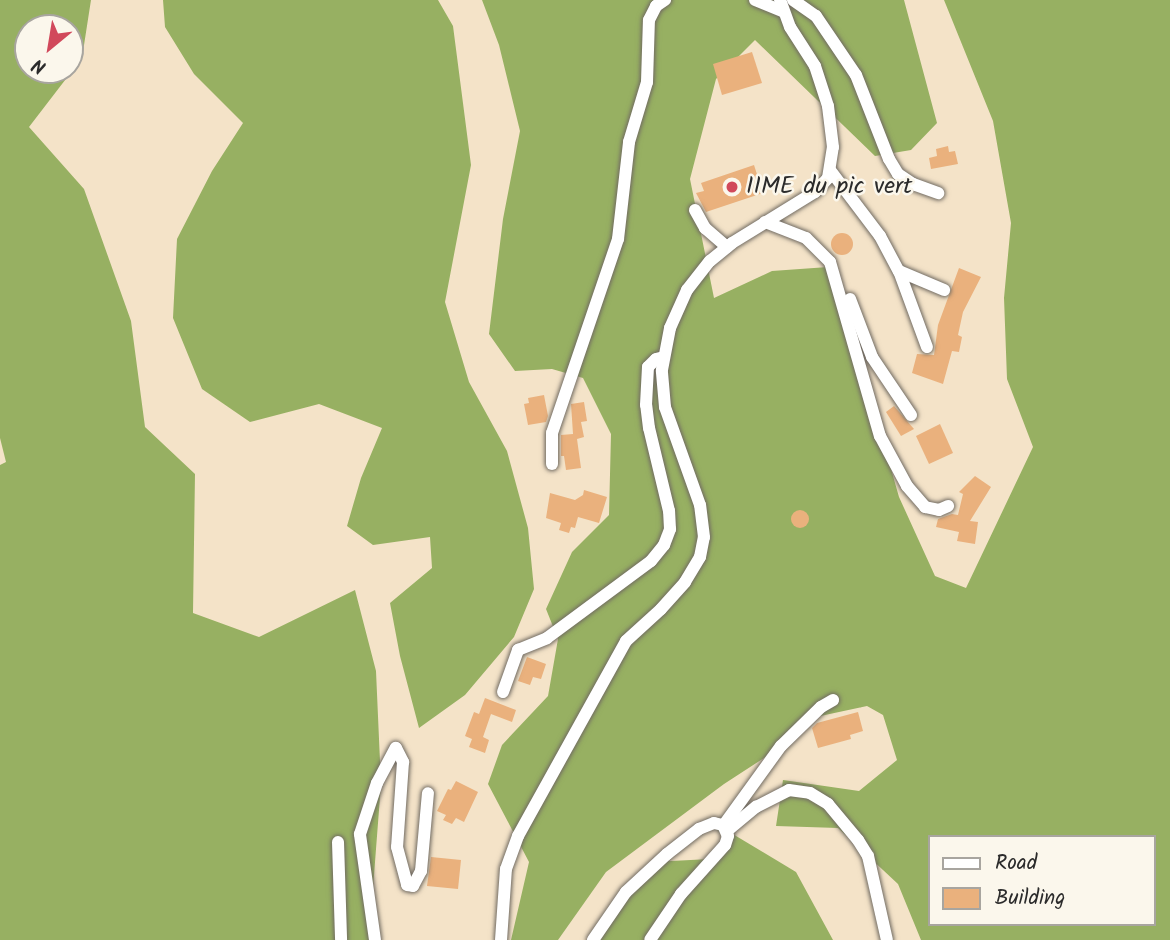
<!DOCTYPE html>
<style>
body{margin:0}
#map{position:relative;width:1170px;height:940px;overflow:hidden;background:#f4e3c8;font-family:Kalam,sans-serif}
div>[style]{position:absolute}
.forest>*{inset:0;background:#97b062}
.building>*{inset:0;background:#eab17d}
.round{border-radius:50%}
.roads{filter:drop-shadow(0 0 2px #716b62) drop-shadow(0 0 2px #716b62)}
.minor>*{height:12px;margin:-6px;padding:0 6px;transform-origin:6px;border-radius:6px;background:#fff}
.dots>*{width:19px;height:19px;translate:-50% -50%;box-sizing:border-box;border:4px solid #fbf7ec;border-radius:50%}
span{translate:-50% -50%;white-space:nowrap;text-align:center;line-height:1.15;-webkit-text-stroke:5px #fbf7ec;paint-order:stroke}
.poi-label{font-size:24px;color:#2b2b2b}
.left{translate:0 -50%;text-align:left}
.legend{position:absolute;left:928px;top:835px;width:228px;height:91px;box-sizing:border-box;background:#fbf7ec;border:2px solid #a8a59f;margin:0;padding:9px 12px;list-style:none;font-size:21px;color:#2b2b2b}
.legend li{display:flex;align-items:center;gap:14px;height:35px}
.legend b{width:35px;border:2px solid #a8a59f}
.north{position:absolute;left:14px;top:14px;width:70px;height:70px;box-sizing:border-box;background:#fbf7ec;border:2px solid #a8a59f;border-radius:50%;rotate:210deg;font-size:19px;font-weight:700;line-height:28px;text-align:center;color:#2b2b2b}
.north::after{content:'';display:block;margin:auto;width:24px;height:32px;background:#d1495b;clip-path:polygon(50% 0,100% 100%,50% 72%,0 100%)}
</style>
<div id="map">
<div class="forest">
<i style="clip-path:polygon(evenodd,0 0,91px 0,82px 58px,29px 127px,84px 189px,131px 321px,145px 427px,195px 474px,193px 613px,259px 637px,355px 590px,376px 671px,381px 784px,372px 901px,374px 940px,0 940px,0 465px,6px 462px,0 438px,0 0,28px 28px,70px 28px,70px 70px,28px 70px,28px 28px)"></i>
<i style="clip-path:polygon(163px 0,438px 0,453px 26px,471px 165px,445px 302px,469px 382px,507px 451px,528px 528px,534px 589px,514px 637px,465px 695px,419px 728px,400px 656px,390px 603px,432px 568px,430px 537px,373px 545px,347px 526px,361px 478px,382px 428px,319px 404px,250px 422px,202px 389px,173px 318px,177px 239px,212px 171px,243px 123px,194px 74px,165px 27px)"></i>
<i style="clip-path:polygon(evenodd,482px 0,904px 0,937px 123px,911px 150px,875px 156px,755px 40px,716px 79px,690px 179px,714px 298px,772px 271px,828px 267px,866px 381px,899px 497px,935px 576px,966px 588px,1033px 447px,1007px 379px,1004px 298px,1011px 223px,993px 121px,944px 0,1170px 0,1170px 940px,921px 940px,898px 884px,838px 828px,776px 826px,783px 780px,859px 791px,897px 760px,883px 715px,867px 706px,811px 718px,764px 758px,724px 784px,606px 872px,558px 940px,511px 940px,529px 862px,488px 784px,502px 745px,548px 696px,558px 639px,546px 609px,572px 552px,609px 515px,611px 434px,583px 378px,552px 369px,515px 371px,489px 334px,503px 219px,520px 131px,499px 45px,482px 0,930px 837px,1154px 837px,1154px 924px,930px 924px,930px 837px)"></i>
<i style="clip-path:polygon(706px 818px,796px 872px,833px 940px,592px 940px,652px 862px,710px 859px,725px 838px)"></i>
</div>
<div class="building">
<i style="clip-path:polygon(752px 52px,762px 83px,722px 95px,713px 64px)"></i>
<i style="clip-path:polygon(948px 146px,949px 152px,955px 151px,958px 164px,931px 169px,929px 158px,937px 156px,936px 149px)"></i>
<i style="clip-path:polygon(754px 165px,763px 193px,706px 212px,696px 193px,704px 191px,701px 183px)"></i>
<i class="round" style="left:831px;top:233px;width:22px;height:22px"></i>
<i style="clip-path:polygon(959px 268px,981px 277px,963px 312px,958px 335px,962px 337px,959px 352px,952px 351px,943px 384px,912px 373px,917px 354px,934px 355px,938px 325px)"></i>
<i style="clip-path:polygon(544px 395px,548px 416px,546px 422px,528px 425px,524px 404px,529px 403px,528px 398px)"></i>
<i style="clip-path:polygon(584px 402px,587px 421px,581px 422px,584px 437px,577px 439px,581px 468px,566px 470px,564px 456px,561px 456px,561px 435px,573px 434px,571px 404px)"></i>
<i style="clip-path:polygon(894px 406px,914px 429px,901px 436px,886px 412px)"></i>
<i style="clip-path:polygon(940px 424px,953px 453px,929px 464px,916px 436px)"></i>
<i style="clip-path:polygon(975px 476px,991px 487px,970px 521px,978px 522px,975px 544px,957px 541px,959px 532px,936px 527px,938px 519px,952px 514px,958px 515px,963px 494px,959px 492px)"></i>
<i style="clip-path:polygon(584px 490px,607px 497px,599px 523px,578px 517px,575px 528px,571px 527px,569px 533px,559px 530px,561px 523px,546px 518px,550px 493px,575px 500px,583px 495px)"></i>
<i class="round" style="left:791px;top:510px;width:18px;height:18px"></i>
<i style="clip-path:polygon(527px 657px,546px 664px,541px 679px,533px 677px,530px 685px,518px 681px)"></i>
<i style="clip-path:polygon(485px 698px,516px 710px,512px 722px,491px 714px,483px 737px,489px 740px,485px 753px,469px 747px,472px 739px,465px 736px,474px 712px,479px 714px)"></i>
<i style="clip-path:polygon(858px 712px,863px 731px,850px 735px,851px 739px,818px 748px,812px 728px,817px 723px)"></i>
<i style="clip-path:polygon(456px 781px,478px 792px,464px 822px,456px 818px,452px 824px,443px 820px,446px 815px,437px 811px,448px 789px,451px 790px)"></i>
<i style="clip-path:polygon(431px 857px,461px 860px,458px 889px,427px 886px)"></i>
</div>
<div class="roads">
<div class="minor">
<i style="left:755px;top:0;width:29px;rotate:22deg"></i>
<i style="left:793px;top:0;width:28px;rotate:35deg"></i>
<i style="left:816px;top:16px;width:71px;rotate:55.9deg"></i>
<i style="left:856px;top:75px;width:90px;rotate:68.6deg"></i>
<i style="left:889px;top:159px;width:17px;rotate:59deg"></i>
<i style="left:898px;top:174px;width:18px;rotate:34deg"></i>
<i style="left:913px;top:184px;width:27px;rotate:20deg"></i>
<i style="left:830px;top:170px;width:83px;rotate:52.9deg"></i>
<i style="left:880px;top:236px;width:40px;rotate:62deg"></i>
<i style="left:899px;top:271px;width:81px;rotate:69.8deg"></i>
<i style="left:695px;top:210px;width:21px;rotate:61deg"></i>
<i style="left:705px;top:228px;width:29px;rotate:41deg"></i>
<i style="left:765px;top:222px;width:44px;rotate:21.3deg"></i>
<i style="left:806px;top:238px;width:34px;rotate:45deg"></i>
<i style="left:830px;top:262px;width:181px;rotate:74deg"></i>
<i style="left:880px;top:436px;width:57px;rotate:61.6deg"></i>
<i style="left:907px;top:486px;width:28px;rotate:49deg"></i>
<i style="left:925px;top:507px;width:14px;rotate:12deg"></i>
<i style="left:939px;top:510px;width:10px;rotate:-24deg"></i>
<i style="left:899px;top:271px;width:49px;rotate:22.9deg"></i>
<i style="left:850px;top:299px;width:62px;rotate:69.2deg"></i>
<i style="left:872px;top:357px;width:70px;rotate:56.1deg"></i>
<i style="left:552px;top:464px;width:31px;rotate:-90deg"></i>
<i style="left:552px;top:433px;width:205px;rotate:-71.2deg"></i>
<i style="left:618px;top:239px;width:98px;rotate:-83.5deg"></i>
<i style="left:629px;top:142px;width:63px;rotate:-73.3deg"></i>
<i style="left:647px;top:82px;width:62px;rotate:-88.2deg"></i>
<i style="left:649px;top:20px;width:16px;rotate:-63deg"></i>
<i style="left:656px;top:6px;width:11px;rotate:-34deg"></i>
<i style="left:503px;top:692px;width:45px;rotate:-70.3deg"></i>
<i style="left:518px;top:650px;width:31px;rotate:-22deg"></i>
<i style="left:547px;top:638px;width:129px;rotate:-36.5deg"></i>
<i style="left:651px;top:561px;width:21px;rotate:-51deg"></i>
<i style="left:664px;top:545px;width:17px;rotate:-69deg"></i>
<i style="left:670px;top:529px;width:18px;rotate:-93deg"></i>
<i style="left:669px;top:511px;width:85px;rotate:-103.5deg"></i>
<i style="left:649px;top:428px;width:23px;rotate:-97deg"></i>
<i style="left:646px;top:405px;width:38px;rotate:-87deg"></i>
<i style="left:648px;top:367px;width:11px;rotate:-45deg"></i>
<i style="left:656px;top:359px;width:8px;rotate:-14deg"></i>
<i style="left:396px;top:748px;width:16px;rotate:63deg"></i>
<i style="left:403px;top:762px;width:85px;rotate:94deg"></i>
<i style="left:397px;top:847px;width:39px;rotate:75deg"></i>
<i style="left:407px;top:885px;width:6px;rotate:9deg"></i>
<i style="left:413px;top:886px;width:17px;rotate:-62deg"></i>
<i style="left:421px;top:871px;width:78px;rotate:-84.9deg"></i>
<i style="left:723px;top:826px;width:99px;rotate:-54.1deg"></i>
<i style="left:781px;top:746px;width:56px;rotate:-44.3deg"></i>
<i style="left:821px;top:707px;width:14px;rotate:-30deg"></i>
<i style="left:727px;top:831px;width:38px;rotate:-40deg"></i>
<i style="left:756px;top:807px;width:37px;rotate:-27deg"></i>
<i style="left:789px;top:790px;width:21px;rotate:8deg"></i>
<i style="left:810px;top:793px;width:21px;rotate:31deg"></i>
<i style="left:828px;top:804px;width:47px;rotate:50.2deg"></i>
<i style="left:858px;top:840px;width:19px;rotate:58deg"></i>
<i style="left:868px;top:856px;width:86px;rotate:77.3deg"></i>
<i style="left:338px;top:842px;width:98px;rotate:88.2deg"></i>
<i style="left:375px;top:940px;width:107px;rotate:-98.1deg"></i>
<i style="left:360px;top:834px;width:54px;rotate:-71.6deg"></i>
<i style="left:377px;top:783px;width:40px;rotate:-62deg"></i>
<i style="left:501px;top:940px;width:71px;rotate:-86deg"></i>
<i style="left:506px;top:869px;width:35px;rotate:-70deg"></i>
<i style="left:518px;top:836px;width:223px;rotate:-61deg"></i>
<i style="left:626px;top:641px;width:47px;rotate:-42.4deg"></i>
<i style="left:661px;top:609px;width:36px;rotate:-48deg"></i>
<i style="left:685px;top:582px;width:29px;rotate:-59deg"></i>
<i style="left:700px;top:557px;width:20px;rotate:-79deg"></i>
<i style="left:704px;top:537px;width:32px;rotate:-97deg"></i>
<i style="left:700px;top:505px;width:104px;rotate:-109.7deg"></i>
<i style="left:665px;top:407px;width:37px;rotate:-95deg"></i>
<i style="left:662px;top:370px;width:43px;rotate:-79.2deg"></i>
<i style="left:670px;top:328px;width:42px;rotate:-65.9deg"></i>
<i style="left:687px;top:290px;width:37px;rotate:-52deg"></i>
<i style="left:710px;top:261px;width:28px;rotate:-39deg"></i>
<i style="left:732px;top:243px;width:97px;rotate:-31.6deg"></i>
<i style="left:815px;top:192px;width:19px;rotate:-47deg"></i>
<i style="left:828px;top:178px;width:31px;rotate:-81deg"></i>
<i style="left:833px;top:147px;width:41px;rotate:-97deg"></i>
<i style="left:828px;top:106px;width:42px;rotate:-108deg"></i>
<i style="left:815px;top:66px;width:46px;rotate:-122.7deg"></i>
<i style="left:790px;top:27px;width:29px;rotate:-110deg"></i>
<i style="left:593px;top:940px;width:58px;rotate:-55.5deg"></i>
<i style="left:626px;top:892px;width:56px;rotate:-42.8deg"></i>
<i style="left:667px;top:854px;width:41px;rotate:-38deg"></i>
<i style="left:699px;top:829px;width:16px;rotate:-22deg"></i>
<i style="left:714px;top:823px;width:9px;rotate:13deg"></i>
<i style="left:723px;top:825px;width:12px;rotate:66deg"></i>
<i style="left:728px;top:836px;width:9px;rotate:108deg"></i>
<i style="left:725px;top:845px;width:66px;rotate:131.9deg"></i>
<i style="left:681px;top:894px;width:55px;rotate:124deg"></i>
</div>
</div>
<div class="dots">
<i style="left:732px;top:187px;background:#d1495b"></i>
</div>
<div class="poi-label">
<span class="left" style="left:746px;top:187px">IIME du pic vert</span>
</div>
<ul class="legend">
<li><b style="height:9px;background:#fff"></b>Road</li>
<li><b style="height:19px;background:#eab17d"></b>Building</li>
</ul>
<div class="north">N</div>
</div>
